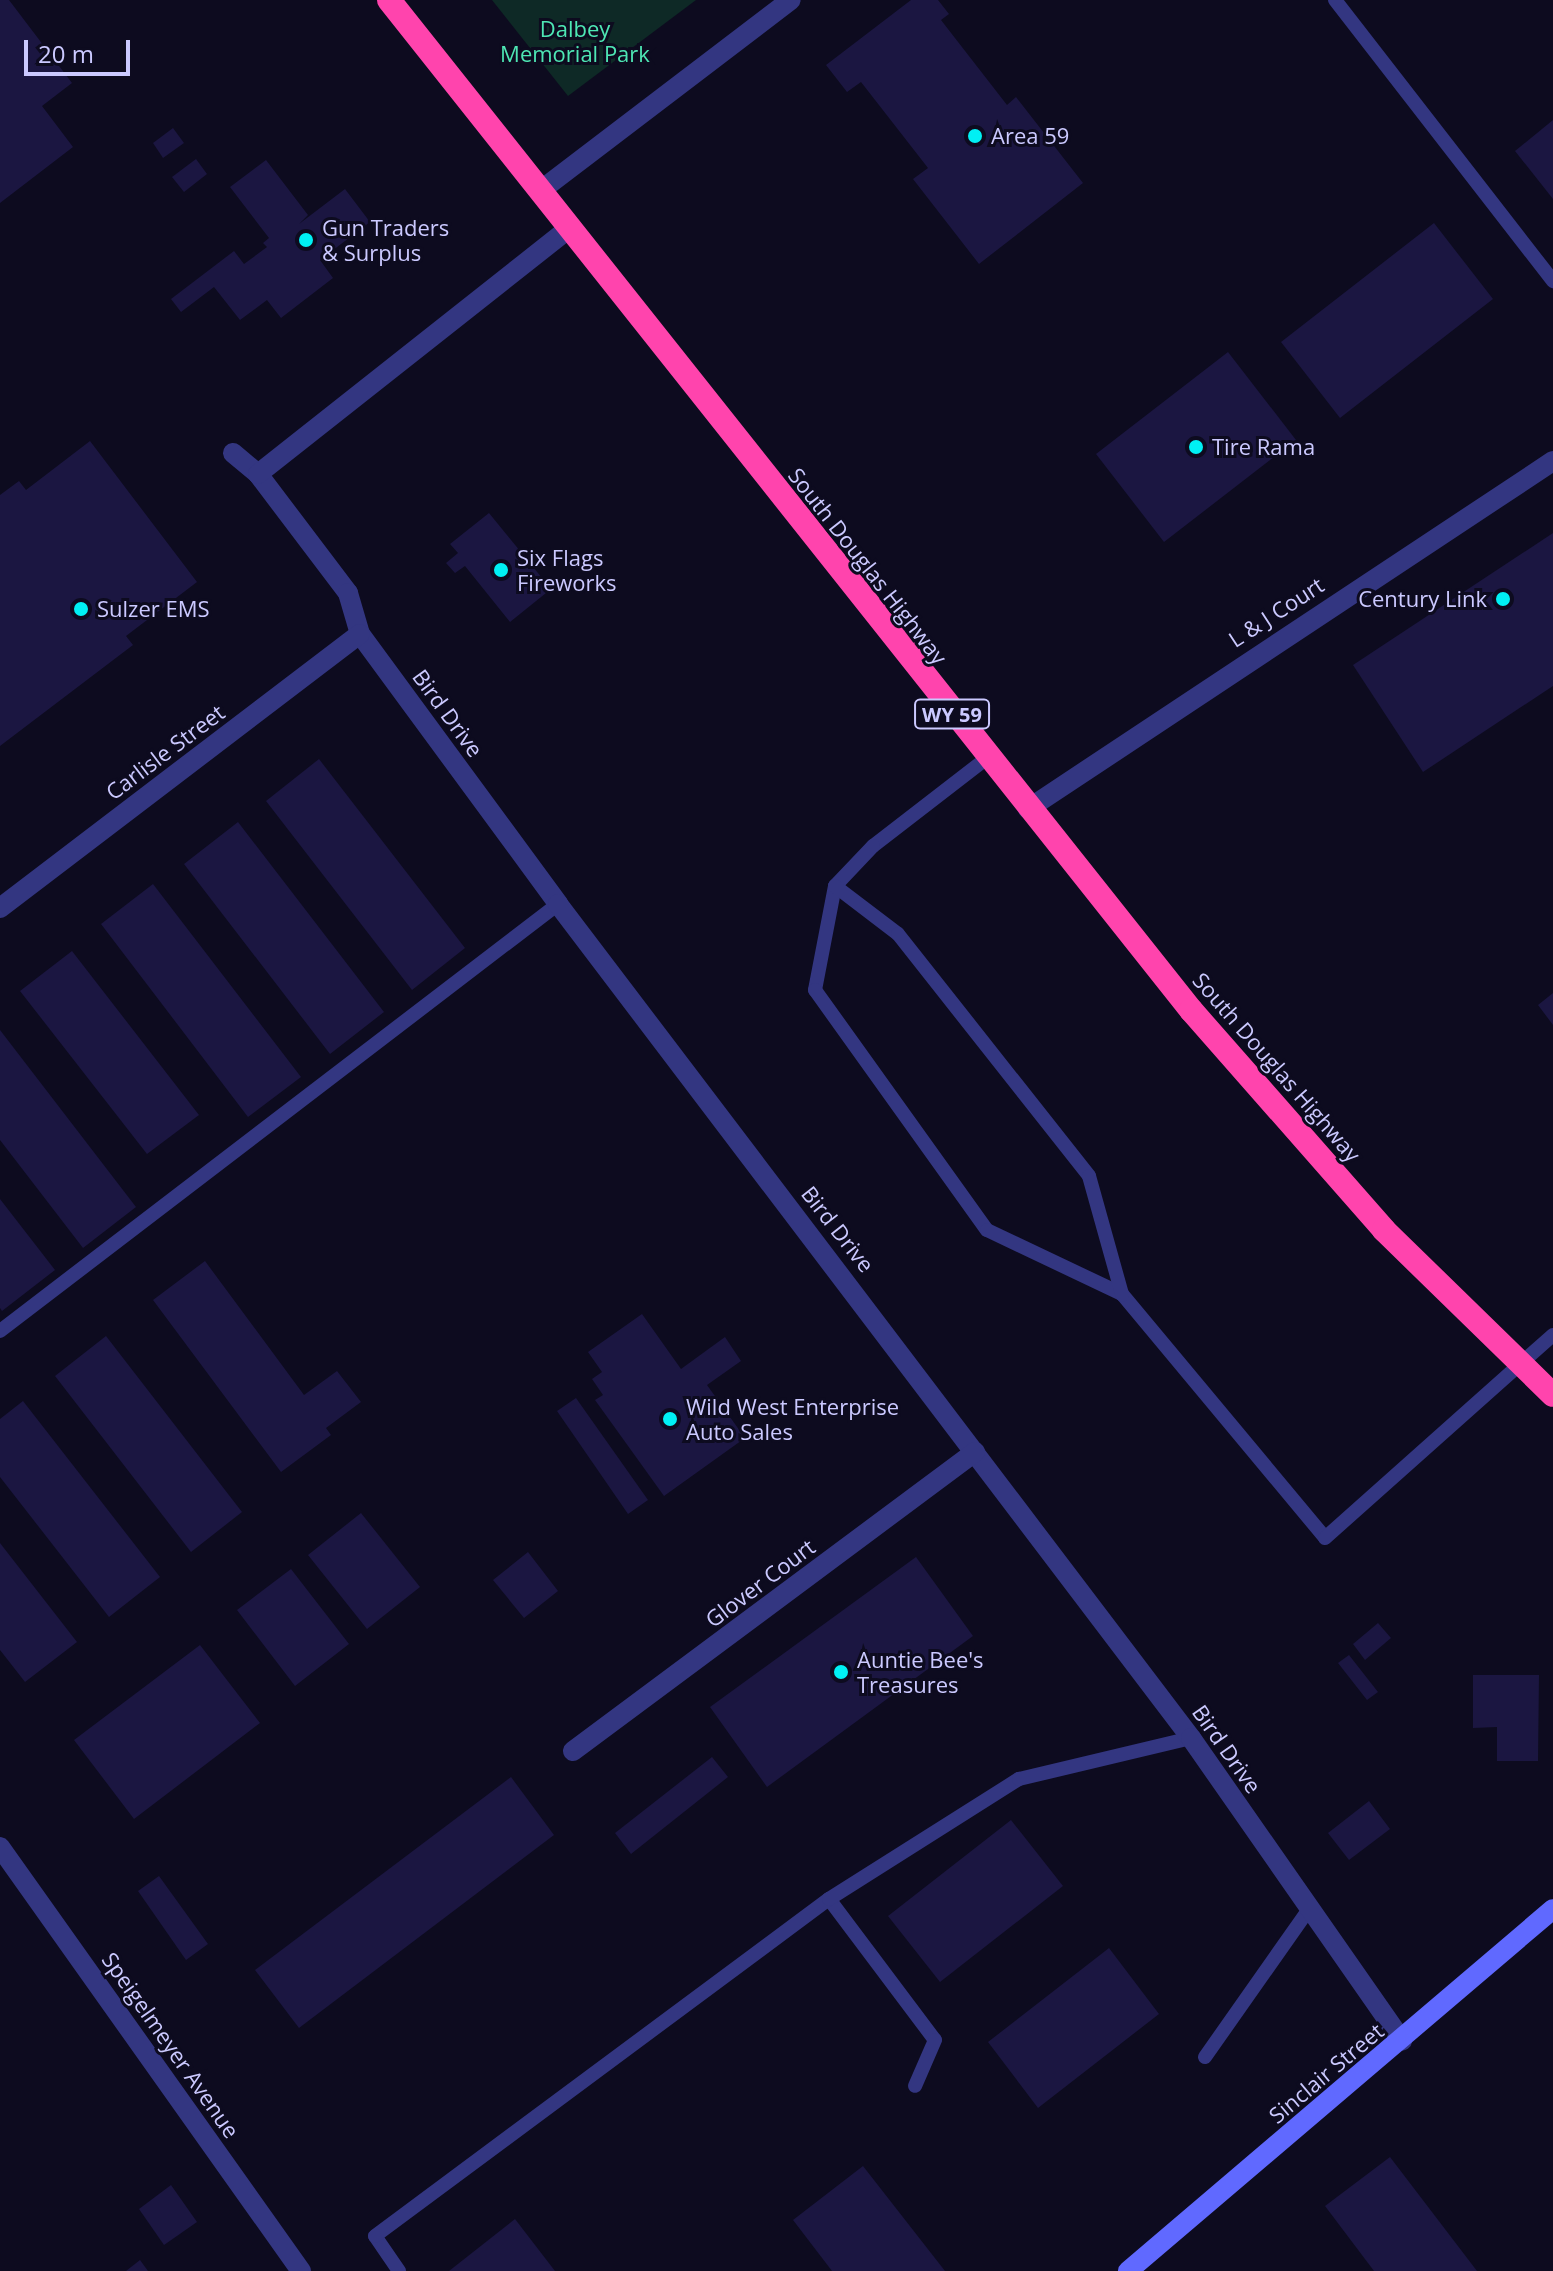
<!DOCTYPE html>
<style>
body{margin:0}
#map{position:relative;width:1553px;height:2271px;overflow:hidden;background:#0d0b1f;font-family:"Open Sans",sans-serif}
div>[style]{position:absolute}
.green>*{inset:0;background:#0e2926}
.building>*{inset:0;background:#1b1641}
.lane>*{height:14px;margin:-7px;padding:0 7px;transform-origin:7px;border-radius:7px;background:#333681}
.street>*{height:20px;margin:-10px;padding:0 10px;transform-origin:10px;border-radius:10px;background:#333681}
.secondary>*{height:20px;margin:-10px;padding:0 10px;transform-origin:10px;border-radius:10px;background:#6069ff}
.highway>*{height:24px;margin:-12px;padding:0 12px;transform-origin:12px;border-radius:12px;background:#ff44ad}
.dots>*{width:22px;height:22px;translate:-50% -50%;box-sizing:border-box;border:4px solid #0d0b1f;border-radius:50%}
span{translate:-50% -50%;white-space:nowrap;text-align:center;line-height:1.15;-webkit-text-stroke:6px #0d0b1f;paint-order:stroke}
.shield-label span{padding:2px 6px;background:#0d0b1f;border:2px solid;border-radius:6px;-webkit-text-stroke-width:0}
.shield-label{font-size:20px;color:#cbc9ff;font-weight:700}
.park-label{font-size:22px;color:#4ee6b4}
.poi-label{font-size:22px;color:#cbc9ff}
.left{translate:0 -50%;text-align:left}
.right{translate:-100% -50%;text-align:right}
.street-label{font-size:22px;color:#cbc9ff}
.scale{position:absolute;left:24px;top:40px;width:106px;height:36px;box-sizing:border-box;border:4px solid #cbc9ff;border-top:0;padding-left:10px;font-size:24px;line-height:28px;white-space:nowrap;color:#cbc9ff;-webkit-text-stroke:6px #0d0b1f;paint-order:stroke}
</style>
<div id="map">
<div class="green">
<i style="clip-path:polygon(492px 0,696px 0,568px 96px)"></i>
</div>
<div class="building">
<i style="clip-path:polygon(0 0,9px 0,72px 83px,42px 106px,73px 147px,0 203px)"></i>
<i style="clip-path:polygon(911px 0,938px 0,949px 14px,941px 20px,1007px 105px,1016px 97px,1083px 183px,979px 264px,913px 179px,928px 168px,861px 82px,847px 92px,826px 65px)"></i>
<i style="clip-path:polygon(1553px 120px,1553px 199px,1515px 151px)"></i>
<i style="clip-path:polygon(173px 128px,184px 143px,163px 158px,153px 143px)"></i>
<i style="clip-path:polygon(196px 159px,207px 174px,184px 192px,172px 177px)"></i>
<i style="clip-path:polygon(266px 160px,308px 215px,299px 224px,345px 189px,370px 222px,320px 260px,333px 278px,281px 318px,267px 300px,240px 320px,214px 287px,181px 312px,171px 299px,234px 251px,244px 264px,267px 247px,263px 243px,269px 238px,230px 187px)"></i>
<i style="clip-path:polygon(1434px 223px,1493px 299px,1340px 418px,1281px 342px)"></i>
<i style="clip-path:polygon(1228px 352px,1296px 440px,1164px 542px,1096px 454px)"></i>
<i style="clip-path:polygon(90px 441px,197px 582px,126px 636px,133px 645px,0 746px,0 495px,19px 481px,26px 490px)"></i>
<i style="clip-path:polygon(489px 513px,551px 589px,510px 622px,465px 566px,455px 573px,446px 563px,458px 553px,450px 544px)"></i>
<i style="clip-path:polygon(1553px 533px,1553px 686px,1423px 772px,1353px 665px)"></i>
<i style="clip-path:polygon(319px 759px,465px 948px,412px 990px,266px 801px)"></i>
<i style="clip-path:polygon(238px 822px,384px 1012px,330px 1054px,184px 864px)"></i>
<i style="clip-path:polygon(153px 884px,301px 1077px,248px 1117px,101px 924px)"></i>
<i style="clip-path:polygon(72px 951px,199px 1115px,147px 1154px,20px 991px)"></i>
<i style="clip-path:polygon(1553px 993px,1553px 1025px,1538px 1005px)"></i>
<i style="clip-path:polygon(0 1030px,136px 1207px,83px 1248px,0 1140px)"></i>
<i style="clip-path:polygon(0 1199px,55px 1270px,2px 1311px,0 1308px)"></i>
<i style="clip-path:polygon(205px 1261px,304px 1395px,337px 1371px,361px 1402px,326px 1428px,331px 1435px,281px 1472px,153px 1300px)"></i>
<i style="clip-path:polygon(642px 1314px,681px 1369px,725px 1337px,741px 1361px,707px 1385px,745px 1438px,664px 1496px,595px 1400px,603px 1395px,592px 1379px,602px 1372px,588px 1352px)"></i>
<i style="clip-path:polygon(106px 1336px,242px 1512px,191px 1552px,55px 1376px)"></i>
<i style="clip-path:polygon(576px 1398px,648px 1500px,628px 1514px,557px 1411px)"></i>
<i style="clip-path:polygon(23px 1401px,160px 1577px,109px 1617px,0 1477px,0 1419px)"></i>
<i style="clip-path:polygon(361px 1513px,420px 1587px,367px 1629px,308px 1555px)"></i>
<i style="clip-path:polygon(0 1543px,77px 1642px,25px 1682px,0 1650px)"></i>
<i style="clip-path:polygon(528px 1552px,558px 1591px,524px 1618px,493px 1580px)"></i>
<i style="clip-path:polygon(916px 1557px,973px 1636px,767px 1787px,710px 1707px)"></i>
<i style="clip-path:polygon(291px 1569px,349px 1644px,295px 1686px,237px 1610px)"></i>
<i style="clip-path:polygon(1378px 1623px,1391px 1638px,1365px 1660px,1353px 1644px)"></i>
<i style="clip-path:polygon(200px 1645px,260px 1723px,134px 1819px,74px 1740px)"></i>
<i style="clip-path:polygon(1349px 1655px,1378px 1692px,1367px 1700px,1338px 1663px)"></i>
<i style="clip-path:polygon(1473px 1675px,1539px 1675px,1538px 1761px,1497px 1761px,1497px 1727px,1473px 1728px)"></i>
<i style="clip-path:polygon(712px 1757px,728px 1777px,631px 1854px,615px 1833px)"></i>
<i style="clip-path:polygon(511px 1777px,554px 1835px,299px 2028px,255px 1970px)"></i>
<i style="clip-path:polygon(1369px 1801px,1390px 1829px,1349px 1860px,1328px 1833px)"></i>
<i style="clip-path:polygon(1011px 1820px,1063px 1886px,940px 1982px,888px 1916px)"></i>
<i style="clip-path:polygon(159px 1876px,208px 1944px,186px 1960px,138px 1891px)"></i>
<i style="clip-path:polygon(1109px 1948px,1159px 2014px,1038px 2108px,988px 2042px)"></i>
<i style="clip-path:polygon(1390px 2157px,1477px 2271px,1374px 2271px,1325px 2206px)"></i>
<i style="clip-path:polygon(863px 2166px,945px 2271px,832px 2271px,793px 2220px)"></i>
<i style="clip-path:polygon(171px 2185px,197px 2222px,164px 2245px,139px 2209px)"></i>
<i style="clip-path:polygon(515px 2219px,555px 2271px,449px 2271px)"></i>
<i style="clip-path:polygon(140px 2260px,148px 2271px,126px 2271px)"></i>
</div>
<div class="lane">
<i style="left:1335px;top:0;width:356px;rotate:52.2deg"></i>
<i style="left:987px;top:758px;width:144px;rotate:142.3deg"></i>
<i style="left:873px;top:846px;width:55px;rotate:133.5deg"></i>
<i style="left:835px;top:886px;width:106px;rotate:100.9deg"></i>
<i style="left:815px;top:990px;width:295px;rotate:54.4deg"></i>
<i style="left:987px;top:1230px;width:149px;rotate:25.4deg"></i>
<i style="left:1122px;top:1294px;width:317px;rotate:50.2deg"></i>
<i style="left:1325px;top:1538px;width:305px;rotate:-41.7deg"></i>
<i style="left:835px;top:886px;width:79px;rotate:37.3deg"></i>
<i style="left:898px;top:934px;width:308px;rotate:51.7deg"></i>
<i style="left:1089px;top:1176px;width:123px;rotate:74.4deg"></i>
<i style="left:0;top:1331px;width:703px;rotate:-37.42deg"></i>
<i style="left:829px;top:1899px;width:176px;rotate:53.1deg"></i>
<i style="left:935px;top:2040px;width:50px;rotate:113.5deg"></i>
<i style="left:1205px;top:2057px;width:181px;rotate:-54.9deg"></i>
<i style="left:399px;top:2271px;width:42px;rotate:-124.4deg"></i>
<i style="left:375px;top:2236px;width:565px;rotate:-36.59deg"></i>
<i style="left:829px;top:1899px;width:225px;rotate:-32.3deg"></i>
<i style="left:1019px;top:1779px;width:177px;rotate:-13.4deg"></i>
</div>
<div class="street">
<i style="left:540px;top:191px;width:315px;rotate:-37.3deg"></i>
<i style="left:233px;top:453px;width:33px;rotate:40deg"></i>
<i style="left:258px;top:474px;width:149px;rotate:52.9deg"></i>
<i style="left:348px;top:593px;width:43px;rotate:73.7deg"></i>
<i style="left:360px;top:634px;width:335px;rotate:53.7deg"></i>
<i style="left:558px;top:904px;width:1047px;rotate:52.8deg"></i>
<i style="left:1191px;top:1738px;width:369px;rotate:55.1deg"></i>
<i style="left:258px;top:474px;width:397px;rotate:-38.3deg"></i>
<i style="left:1028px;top:809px;width:630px;rotate:-33.54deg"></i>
<i style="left:0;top:908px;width:452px;rotate:-37.3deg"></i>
<i style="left:573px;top:1751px;width:501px;rotate:-36.64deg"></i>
<i style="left:0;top:1847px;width:520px;rotate:54.63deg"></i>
</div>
<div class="secondary">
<i style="left:1128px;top:2271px;width:558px;rotate:-40.42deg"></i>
</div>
<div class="highway">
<i style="left:389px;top:0;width:1290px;rotate:51.55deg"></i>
<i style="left:1191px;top:1010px;width:293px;rotate:48.7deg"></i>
<i style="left:1384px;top:1230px;width:236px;rotate:44.3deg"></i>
</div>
<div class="dots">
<i style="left:975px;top:136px;background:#00f0f4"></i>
<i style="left:306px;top:240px;background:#00f0f4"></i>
<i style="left:1196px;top:447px;background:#00f0f4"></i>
<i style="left:501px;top:570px;background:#00f0f4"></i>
<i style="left:1503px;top:599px;background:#00f0f4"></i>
<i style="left:81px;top:609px;background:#00f0f4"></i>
<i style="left:670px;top:1419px;background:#00f0f4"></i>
<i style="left:841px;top:1672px;background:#00f0f4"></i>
</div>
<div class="shield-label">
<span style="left:952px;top:714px">WY 59</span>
</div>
<div class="park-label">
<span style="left:575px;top:41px">Dalbey<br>Memorial Park</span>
</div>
<div class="poi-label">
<span class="left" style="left:991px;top:136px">Area 59</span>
<span class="left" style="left:322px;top:240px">Gun Traders<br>&amp; Surplus</span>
<span class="left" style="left:1212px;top:447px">Tire Rama</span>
<span class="left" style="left:517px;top:570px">Six Flags<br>Fireworks</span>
<span class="right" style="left:1487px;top:599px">Century Link</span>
<span class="left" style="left:97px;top:609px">Sulzer EMS</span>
<span class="left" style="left:686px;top:1419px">Wild West Enterprise<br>Auto Sales</span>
<span class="left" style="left:857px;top:1672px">Auntie Bee's<br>Treasures</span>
</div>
<div class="street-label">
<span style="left:868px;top:566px;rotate:52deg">South Douglas Highway</span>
<span style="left:1276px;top:612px;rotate:-33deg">L &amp; J Court</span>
<span style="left:448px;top:713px;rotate:54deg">Bird Drive</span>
<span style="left:165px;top:752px;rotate:-37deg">Carlisle Street</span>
<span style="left:1277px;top:1067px;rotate:49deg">South Douglas Highway</span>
<span style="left:838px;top:1229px;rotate:52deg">Bird Drive</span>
<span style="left:760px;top:1583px;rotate:-37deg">Glover Court</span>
<span style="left:1227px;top:1749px;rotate:55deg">Bird Drive</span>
<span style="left:171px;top:2045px;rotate:55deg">Speigelmeyer Avenue</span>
<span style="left:1326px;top:2073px;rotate:-40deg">Sinclair Street</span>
</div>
<div class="scale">20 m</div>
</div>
